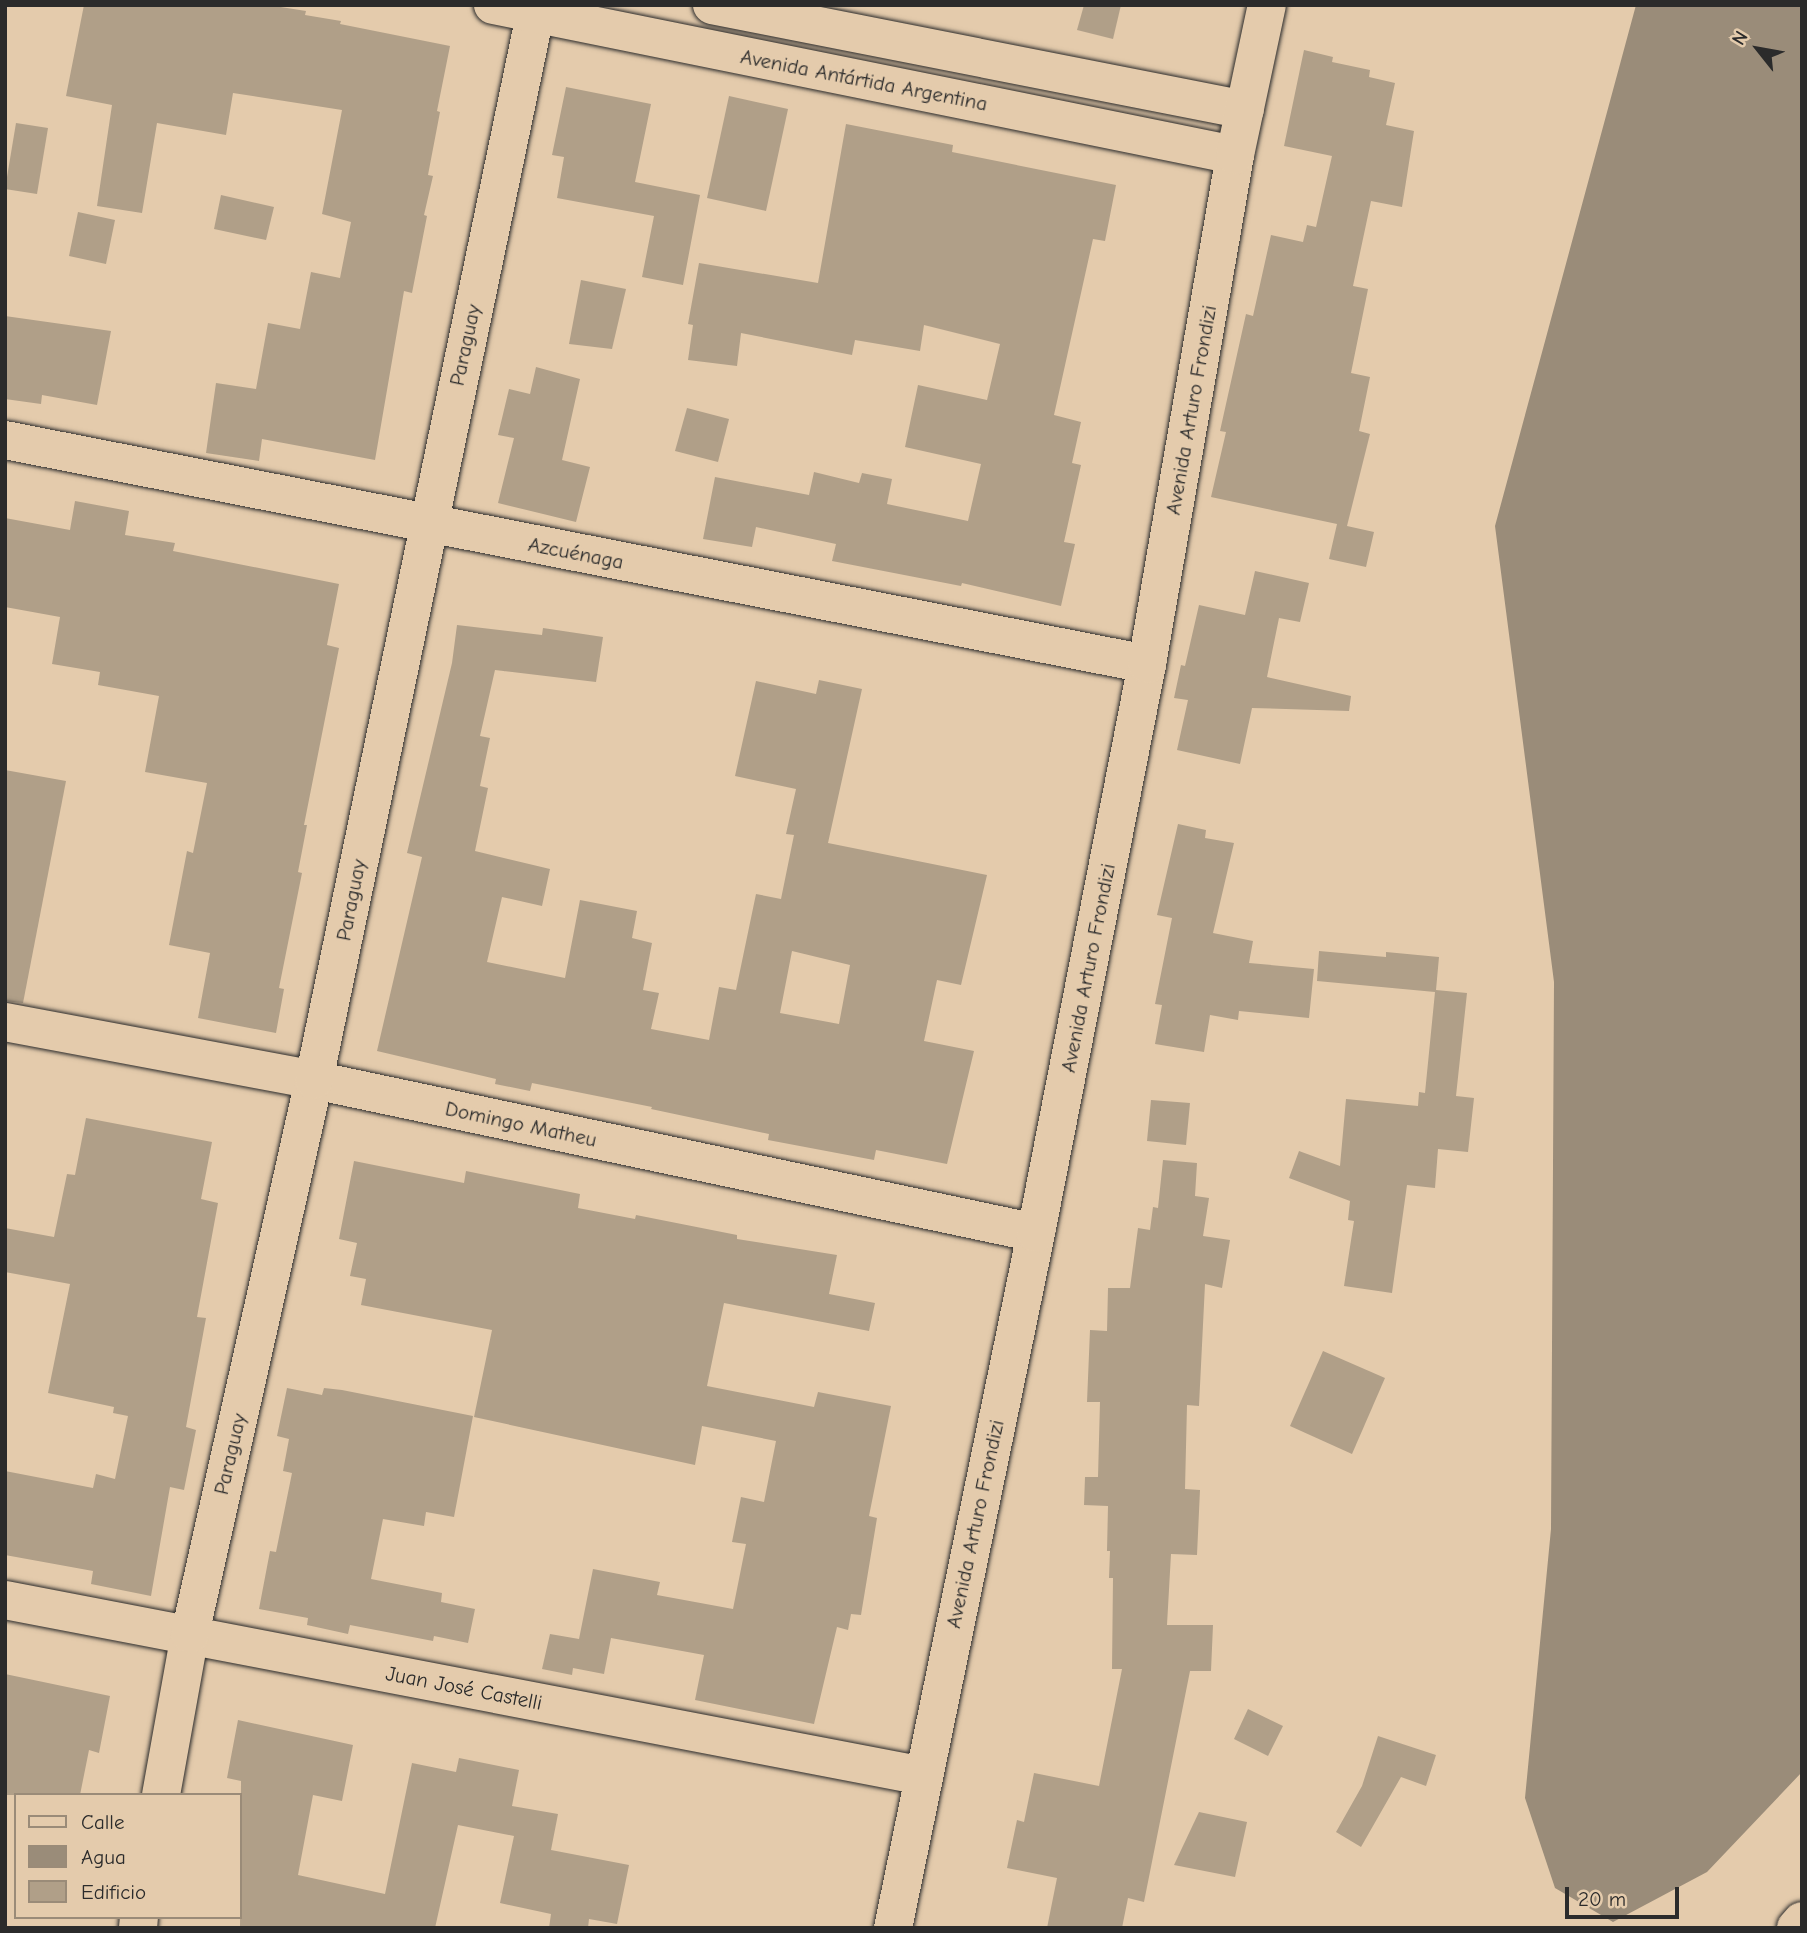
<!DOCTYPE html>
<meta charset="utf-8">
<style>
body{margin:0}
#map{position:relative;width:1807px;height:1933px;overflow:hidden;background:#e4cbac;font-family:"Comic Neue",sans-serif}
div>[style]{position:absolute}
.water>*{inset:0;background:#9a8c79}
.building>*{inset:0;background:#b09f88}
.roads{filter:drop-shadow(0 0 2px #2b2b2b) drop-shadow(0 0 2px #2b2b2b)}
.street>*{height:38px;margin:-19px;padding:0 19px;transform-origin:19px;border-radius:19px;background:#e4cbac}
.secondary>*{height:38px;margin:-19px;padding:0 19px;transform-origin:19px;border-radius:19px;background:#e4cbac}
span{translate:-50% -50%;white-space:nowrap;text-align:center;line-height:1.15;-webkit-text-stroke:5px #e4cbac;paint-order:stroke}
.street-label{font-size:21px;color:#2b2b2b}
.frame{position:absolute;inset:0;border:7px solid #2b2b2b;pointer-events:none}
.legend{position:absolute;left:14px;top:1793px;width:228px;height:126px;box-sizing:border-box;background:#e4cbac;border:2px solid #9a8b78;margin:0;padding:9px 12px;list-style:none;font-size:21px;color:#2b2b2b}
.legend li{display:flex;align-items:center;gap:14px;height:35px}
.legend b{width:35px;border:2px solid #9a8b78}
.north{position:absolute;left:1723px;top:14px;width:70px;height:70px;-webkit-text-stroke:5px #e4cbac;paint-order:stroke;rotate:301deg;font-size:19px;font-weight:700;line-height:28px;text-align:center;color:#2b2b2b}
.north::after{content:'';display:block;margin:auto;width:24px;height:32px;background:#2b2b2b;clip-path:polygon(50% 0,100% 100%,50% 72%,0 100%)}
.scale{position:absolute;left:1565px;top:1887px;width:114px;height:32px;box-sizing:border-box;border:4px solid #2b2b2b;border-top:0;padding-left:9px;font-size:21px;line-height:24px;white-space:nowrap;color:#2b2b2b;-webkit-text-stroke:5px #e4cbac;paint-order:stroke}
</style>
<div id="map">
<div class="water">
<i style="clip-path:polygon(1636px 5px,1802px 5px,1802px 1772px,1707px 1872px,1613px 1922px,1555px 1888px,1525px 1798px,1551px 1529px,1554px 982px,1495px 526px)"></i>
</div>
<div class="building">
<i style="clip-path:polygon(84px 5px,268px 5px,306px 11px,305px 15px,341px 21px,340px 24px,450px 46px,437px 111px,440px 112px,428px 175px,433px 176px,424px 215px,427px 216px,412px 293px,404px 291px,375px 460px,262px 439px,259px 461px,206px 453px,216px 383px,256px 389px,268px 323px,300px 329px,311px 272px,340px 278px,351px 222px,322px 214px,342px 110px,233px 93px,226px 135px,157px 123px,142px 213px,97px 206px,112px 105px,66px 96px)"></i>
<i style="clip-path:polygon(1084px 5px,1121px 5px,1113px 39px,1077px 30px)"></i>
<i style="clip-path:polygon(1304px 50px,1333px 57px,1332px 62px,1370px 70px,1369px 77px,1395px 83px,1386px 125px,1414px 131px,1402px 207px,1371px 201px,1353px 286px,1368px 289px,1351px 373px,1370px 377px,1359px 431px,1370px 434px,1347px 526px,1374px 532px,1366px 567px,1329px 559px,1337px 524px,1211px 497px,1226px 432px,1220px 431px,1246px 314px,1253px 316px,1271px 235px,1303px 242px,1307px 225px,1316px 227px,1332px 156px,1284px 146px)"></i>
<i style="clip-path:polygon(566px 87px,651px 104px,635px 182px,700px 195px,683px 285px,642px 277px,654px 216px,557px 198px,564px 157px,552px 155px)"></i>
<i style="clip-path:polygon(729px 96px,788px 109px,766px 211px,707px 198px)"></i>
<i style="clip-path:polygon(16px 123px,48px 128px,37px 194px,5px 189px)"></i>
<i style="clip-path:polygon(846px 124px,953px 145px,952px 152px,1116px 185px,1105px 241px,1093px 239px,1054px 415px,1081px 422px,1072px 463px,1081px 465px,1064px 542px,1075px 544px,1061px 606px,962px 583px,961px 586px,832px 561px,836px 544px,756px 527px,752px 547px,703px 539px,715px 477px,809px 495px,814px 472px,859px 483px,862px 473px,892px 479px,887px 504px,968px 521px,981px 464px,905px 447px,918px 385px,987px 400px,1000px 344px,924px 325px,920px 351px,855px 340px,852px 355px,741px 333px,737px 366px,688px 360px,693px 325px,688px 324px,699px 263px,818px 283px)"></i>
<i style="clip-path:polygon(221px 195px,274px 207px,266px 240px,214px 229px)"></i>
<i style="clip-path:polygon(78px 212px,115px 220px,106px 264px,69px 256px)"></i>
<i style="clip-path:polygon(581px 280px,626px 289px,612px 349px,569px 344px)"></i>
<i style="clip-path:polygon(5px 316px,111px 331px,97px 405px,42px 395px,41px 404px,5px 399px)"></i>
<i style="clip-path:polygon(536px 367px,580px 379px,562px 460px,590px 467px,576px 522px,498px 503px,514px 438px,498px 435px,509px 389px,530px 394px)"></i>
<i style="clip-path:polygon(687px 408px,729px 419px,718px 462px,675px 451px)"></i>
<i style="clip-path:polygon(75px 501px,129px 511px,125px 535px,175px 543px,173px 551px,339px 584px,327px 645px,339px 648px,304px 825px,307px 825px,298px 872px,302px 873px,279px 988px,284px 989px,276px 1033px,198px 1018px,210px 953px,169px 945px,187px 851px,193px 853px,207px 783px,145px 772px,159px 696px,98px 685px,100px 672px,52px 664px,60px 617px,5px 607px,5px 518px,70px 530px)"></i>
<i style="clip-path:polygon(1255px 571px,1309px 583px,1300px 622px,1279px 618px,1267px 677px,1351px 696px,1349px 711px,1252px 708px,1240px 764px,1177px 750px,1188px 700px,1174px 698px,1181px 665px,1185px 666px,1199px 605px,1245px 615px)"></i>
<i style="clip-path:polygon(evenodd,457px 625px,542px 635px,543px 628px,603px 637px,596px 682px,495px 670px,480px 736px,490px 738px,480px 786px,488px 788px,475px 851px,550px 869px,542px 906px,502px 897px,487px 962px,565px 978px,580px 900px,637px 911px,632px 938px,652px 943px,643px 990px,659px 993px,651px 1029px,709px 1040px,719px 987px,736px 990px,756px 894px,781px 899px,794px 835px,786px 834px,796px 789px,735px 776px,756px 681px,816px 694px,819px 680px,862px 689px,828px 843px,987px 875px,961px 985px,937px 980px,924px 1041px,974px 1051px,947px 1164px,876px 1150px,874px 1160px,768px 1140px,769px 1134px,651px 1109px,652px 1107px,532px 1083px,530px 1091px,495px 1084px,496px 1079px,377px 1051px,422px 857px,407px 853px,452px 663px,457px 625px,792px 951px,850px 965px,839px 1024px,780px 1013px,792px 951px)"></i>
<i style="clip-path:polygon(5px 770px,66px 781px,23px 1003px,5px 1001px)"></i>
<i style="clip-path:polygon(1178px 824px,1206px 830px,1205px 838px,1234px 843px,1213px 933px,1253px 941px,1249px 963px,1314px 969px,1309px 1018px,1239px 1011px,1238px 1020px,1210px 1015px,1204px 1052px,1155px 1044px,1162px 1005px,1155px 1004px,1172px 918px,1157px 915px)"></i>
<i style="clip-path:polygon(1319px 951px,1386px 957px,1386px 952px,1439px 957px,1436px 990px,1467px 993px,1456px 1096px,1474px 1098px,1468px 1152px,1438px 1149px,1435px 1188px,1407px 1185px,1392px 1293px,1344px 1286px,1354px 1221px,1348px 1220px,1350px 1201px,1289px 1178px,1299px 1151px,1340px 1166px,1346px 1099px,1418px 1106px,1419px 1092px,1425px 1093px,1435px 992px,1317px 981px)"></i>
<i style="clip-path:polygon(1151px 1100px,1190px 1103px,1186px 1145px,1147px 1141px)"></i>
<i style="clip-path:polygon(86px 1118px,212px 1142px,201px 1199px,218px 1203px,197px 1317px,206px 1318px,186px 1427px,196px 1430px,184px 1490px,170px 1487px,151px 1596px,91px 1584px,93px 1571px,5px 1555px,5px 1471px,93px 1488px,96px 1474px,115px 1479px,128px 1416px,113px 1413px,114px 1407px,48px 1393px,70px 1284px,5px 1272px,5px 1228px,54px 1237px,67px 1174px,75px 1175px)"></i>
<i style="clip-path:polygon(1163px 1160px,1197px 1163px,1195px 1196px,1209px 1198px,1203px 1236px,1230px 1240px,1222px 1288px,1205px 1284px,1199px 1406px,1187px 1405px,1185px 1489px,1200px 1490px,1197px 1555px,1171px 1554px,1167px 1625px,1213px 1625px,1211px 1671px,1190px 1671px,1144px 1902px,1128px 1898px,1122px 1928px,1047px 1928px,1057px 1878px,1007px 1868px,1017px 1820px,1024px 1822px,1034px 1773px,1099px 1786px,1122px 1669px,1112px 1669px,1113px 1578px,1109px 1578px,1110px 1551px,1107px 1551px,1108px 1506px,1084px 1505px,1085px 1477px,1098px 1477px,1100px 1402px,1087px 1402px,1090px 1330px,1107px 1331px,1108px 1288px,1130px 1288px,1138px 1228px,1150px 1230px,1153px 1207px,1158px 1208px)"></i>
<i style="clip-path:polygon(354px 1161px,464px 1183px,466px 1171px,580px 1194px,578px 1208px,635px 1219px,636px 1215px,737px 1235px,737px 1239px,837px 1255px,829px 1294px,875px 1303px,869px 1331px,724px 1303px,707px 1386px,814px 1407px,818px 1392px,891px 1406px,869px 1516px,877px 1518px,861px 1615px,851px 1614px,848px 1630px,837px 1627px,814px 1724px,695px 1700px,704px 1655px,611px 1638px,604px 1674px,573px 1668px,572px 1675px,542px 1669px,550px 1634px,579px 1639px,593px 1569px,660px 1582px,657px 1595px,733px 1609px,746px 1544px,732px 1542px,741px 1497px,764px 1502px,776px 1441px,702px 1426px,695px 1465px,474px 1417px,492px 1330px,361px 1305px,366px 1279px,350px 1276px,357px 1243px,339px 1239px)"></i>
<i style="clip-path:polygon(1323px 1351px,1385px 1378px,1352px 1454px,1290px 1426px)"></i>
<i style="clip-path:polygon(287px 1388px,322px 1395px,324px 1388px,342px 1390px,473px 1416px,454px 1517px,426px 1512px,424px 1526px,383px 1519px,371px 1579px,442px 1593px,441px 1602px,475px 1609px,468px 1643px,434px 1636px,433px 1641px,350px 1625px,348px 1634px,307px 1625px,308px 1618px,259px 1609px,270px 1551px,276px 1552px,292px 1473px,283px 1471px,289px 1439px,277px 1436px)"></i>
<i style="clip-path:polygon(5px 1674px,110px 1696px,99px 1753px,89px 1750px,80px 1795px,5px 1795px)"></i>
<i style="clip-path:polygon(1248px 1709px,1283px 1726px,1268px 1756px,1234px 1739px)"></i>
<i style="clip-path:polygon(238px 1720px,353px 1745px,342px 1801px,313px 1795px,298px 1875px,385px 1894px,412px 1763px,456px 1772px,459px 1758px,519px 1770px,512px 1806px,558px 1814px,551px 1850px,629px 1865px,617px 1924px,589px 1919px,588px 1928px,549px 1928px,551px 1914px,500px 1903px,514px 1836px,458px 1825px,435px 1928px,240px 1928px,241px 1781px,227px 1778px)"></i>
<i style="clip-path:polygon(1378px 1736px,1436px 1755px,1426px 1786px,1401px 1777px,1361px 1847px,1336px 1832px,1362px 1786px)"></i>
<i style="clip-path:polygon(1199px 1812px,1247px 1822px,1235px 1877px,1174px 1865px)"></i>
</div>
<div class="roads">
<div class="street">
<i style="left:5px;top:440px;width:1164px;rotate:11.1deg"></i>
<i style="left:5px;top:1022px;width:314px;rotate:10.6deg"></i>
<i style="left:314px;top:1080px;width:738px;rotate:11.96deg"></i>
<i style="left:5px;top:1600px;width:935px;rotate:10.85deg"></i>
<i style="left:161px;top:1795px;width:164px;rotate:-79.8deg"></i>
<i style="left:190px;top:1634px;width:568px;rotate:-77.38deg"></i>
<i style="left:314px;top:1080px;width:1098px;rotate:-78.28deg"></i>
<i style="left:138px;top:1928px;width:11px;rotate:-85deg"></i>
<i style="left:1796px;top:1928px;width:9px;rotate:-49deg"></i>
</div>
<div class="secondary">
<i style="left:493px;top:5px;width:757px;rotate:11.43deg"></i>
<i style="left:712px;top:5px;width:543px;rotate:11.14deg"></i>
<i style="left:893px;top:1928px;width:710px;rotate:-78.37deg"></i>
<i style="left:1036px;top:1233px;width:580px;rotate:-78.96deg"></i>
<i style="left:1147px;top:664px;width:517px;rotate:-80.19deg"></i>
<i style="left:1235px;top:155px;width:153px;rotate:-78deg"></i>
</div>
</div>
<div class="street-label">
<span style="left:864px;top:80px;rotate:11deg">Avenida Antártida Argentina</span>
<span style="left:465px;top:345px;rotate:-78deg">Paraguay</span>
<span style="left:1191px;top:410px;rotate:-80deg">Avenida Arturo Frondizi</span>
<span style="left:576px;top:553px;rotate:11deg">Azcuénaga</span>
<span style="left:351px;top:900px;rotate:-79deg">Paraguay</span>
<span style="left:1088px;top:968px;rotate:-79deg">Avenida Arturo Frondizi</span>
<span style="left:521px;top:1124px;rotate:12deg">Domingo Matheu</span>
<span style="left:230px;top:1454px;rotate:-77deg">Paraguay</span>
<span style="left:975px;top:1524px;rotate:-78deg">Avenida Arturo Frondizi</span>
<span style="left:464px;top:1688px;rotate:11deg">Juan José Castelli</span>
</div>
<div class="frame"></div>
<ul class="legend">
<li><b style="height:9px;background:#e4cbac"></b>Calle</li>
<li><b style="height:19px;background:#9a8c79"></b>Agua</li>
<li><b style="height:19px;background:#b09f88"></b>Edificio</li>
</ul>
<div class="north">N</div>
<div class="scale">20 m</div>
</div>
